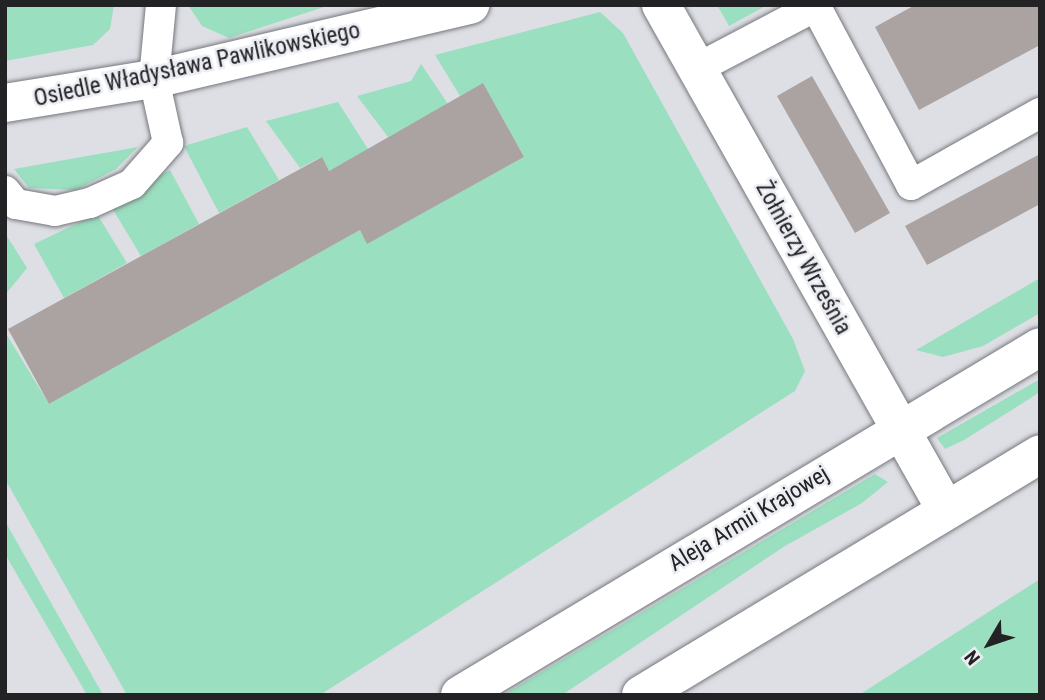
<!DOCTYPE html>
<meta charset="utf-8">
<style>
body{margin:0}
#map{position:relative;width:1045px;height:700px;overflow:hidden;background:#dddfe5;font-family:"Roboto Condensed",sans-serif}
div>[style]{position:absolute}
.green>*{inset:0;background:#9adfbf}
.building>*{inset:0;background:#aaa3a2}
.roads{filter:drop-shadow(0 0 2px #76787d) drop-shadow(0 0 2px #76787d)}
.service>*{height:30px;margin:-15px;padding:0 15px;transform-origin:15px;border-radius:15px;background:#fff}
.minor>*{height:38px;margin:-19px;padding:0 19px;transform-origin:19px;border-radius:19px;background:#fff}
.tertiary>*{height:38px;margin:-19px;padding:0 19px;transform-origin:19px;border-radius:19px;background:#fff}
span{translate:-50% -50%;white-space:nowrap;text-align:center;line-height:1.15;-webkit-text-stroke:5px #ebedf3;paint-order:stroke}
.street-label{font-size:23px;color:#232326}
.frame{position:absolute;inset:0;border:7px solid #232326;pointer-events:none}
.north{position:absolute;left:954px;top:609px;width:70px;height:70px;-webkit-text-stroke:5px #ebedf3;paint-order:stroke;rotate:231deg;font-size:19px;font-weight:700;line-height:28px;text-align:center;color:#232326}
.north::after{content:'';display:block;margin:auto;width:24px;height:32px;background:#232326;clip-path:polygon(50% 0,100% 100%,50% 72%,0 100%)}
</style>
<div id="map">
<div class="green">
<i style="clip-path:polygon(5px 5px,114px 5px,110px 29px,93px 45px,5px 61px)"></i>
<i style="clip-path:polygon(188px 5px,330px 5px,229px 38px,202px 26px)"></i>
<i style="clip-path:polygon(717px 5px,767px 5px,729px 26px)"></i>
<i style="clip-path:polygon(600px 12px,623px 33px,793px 339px,805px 371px,795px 391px,320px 695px,127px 695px,5px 479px,5px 332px,49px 404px,360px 230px,368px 243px,524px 157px,483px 84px,460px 96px,435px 55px)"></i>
<i style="clip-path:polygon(421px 64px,448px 104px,388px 137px,357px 96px,411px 81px)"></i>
<i style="clip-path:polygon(338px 102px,368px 149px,329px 171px,321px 157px,300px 168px,266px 121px)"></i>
<i style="clip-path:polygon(247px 127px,279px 180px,219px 213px,184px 146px)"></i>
<i style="clip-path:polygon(138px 147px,116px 169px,76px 190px,29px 188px,14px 169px)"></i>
<i style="clip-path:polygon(170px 170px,199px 224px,141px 256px,109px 203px)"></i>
<i style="clip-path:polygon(97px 214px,127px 263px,64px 298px,34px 244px)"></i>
<i style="clip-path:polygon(5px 233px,27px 268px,5px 295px)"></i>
<i style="clip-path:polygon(1040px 278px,1040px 313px,983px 346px,943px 357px,916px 350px)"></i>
<i style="clip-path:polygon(1040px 379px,1040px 392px,964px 440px,945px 449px,937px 438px)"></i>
<i style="clip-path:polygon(875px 474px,888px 482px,862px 503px,785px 546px,562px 695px,503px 695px)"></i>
<i style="clip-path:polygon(5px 521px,103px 695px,87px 695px,5px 554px)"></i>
<i style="clip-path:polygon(1040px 579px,1040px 695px,859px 695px)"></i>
</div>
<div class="building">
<i style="clip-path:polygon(915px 5px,1040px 5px,1040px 45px,919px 110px,875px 27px)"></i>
<i style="clip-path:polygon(812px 76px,890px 213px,855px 233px,777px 96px)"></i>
<i style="clip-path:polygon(483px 83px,524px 157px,367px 244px,360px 230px,49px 404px,8px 329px,322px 157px,329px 171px)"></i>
<i style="clip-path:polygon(1040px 154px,1040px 204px,927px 265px,905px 226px)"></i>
</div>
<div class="roads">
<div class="service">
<i style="left:815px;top:5px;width:204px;rotate:61.9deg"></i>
<i style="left:911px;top:185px;width:148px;rotate:-29.2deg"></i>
<i style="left:696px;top:69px;width:138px;rotate:-27.7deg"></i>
<i style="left:5px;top:191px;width:17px;rotate:50deg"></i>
<i style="left:16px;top:204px;width:40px;rotate:10deg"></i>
<i style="left:55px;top:211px;width:36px;rotate:-13deg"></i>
<i style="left:90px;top:203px;width:46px;rotate:-24.3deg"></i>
<i style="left:132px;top:184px;width:55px;rotate:-48.7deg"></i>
<i style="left:168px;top:143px;width:66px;rotate:-102.3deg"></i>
<i style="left:154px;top:79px;width:74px;rotate:-84.6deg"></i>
</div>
<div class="minor">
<i style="left:661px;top:5px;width:580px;rotate:60.56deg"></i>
<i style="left:5px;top:103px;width:151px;rotate:-9.2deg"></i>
<i style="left:154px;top:79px;width:325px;rotate:-13.2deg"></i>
</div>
<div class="tertiary">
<i style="left:460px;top:695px;width:676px;rotate:-30.96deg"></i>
<i style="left:641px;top:695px;width:466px;rotate:-31.1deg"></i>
</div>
</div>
<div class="street-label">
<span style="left:197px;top:65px;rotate:-12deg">Osiedle Władysława Pawlikowskiego</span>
<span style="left:803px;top:258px;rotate:61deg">Żołnierzy Września</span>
<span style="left:749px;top:519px;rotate:-31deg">Aleja Armii Krajowej</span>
</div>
<div class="frame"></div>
<div class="north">N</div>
</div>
